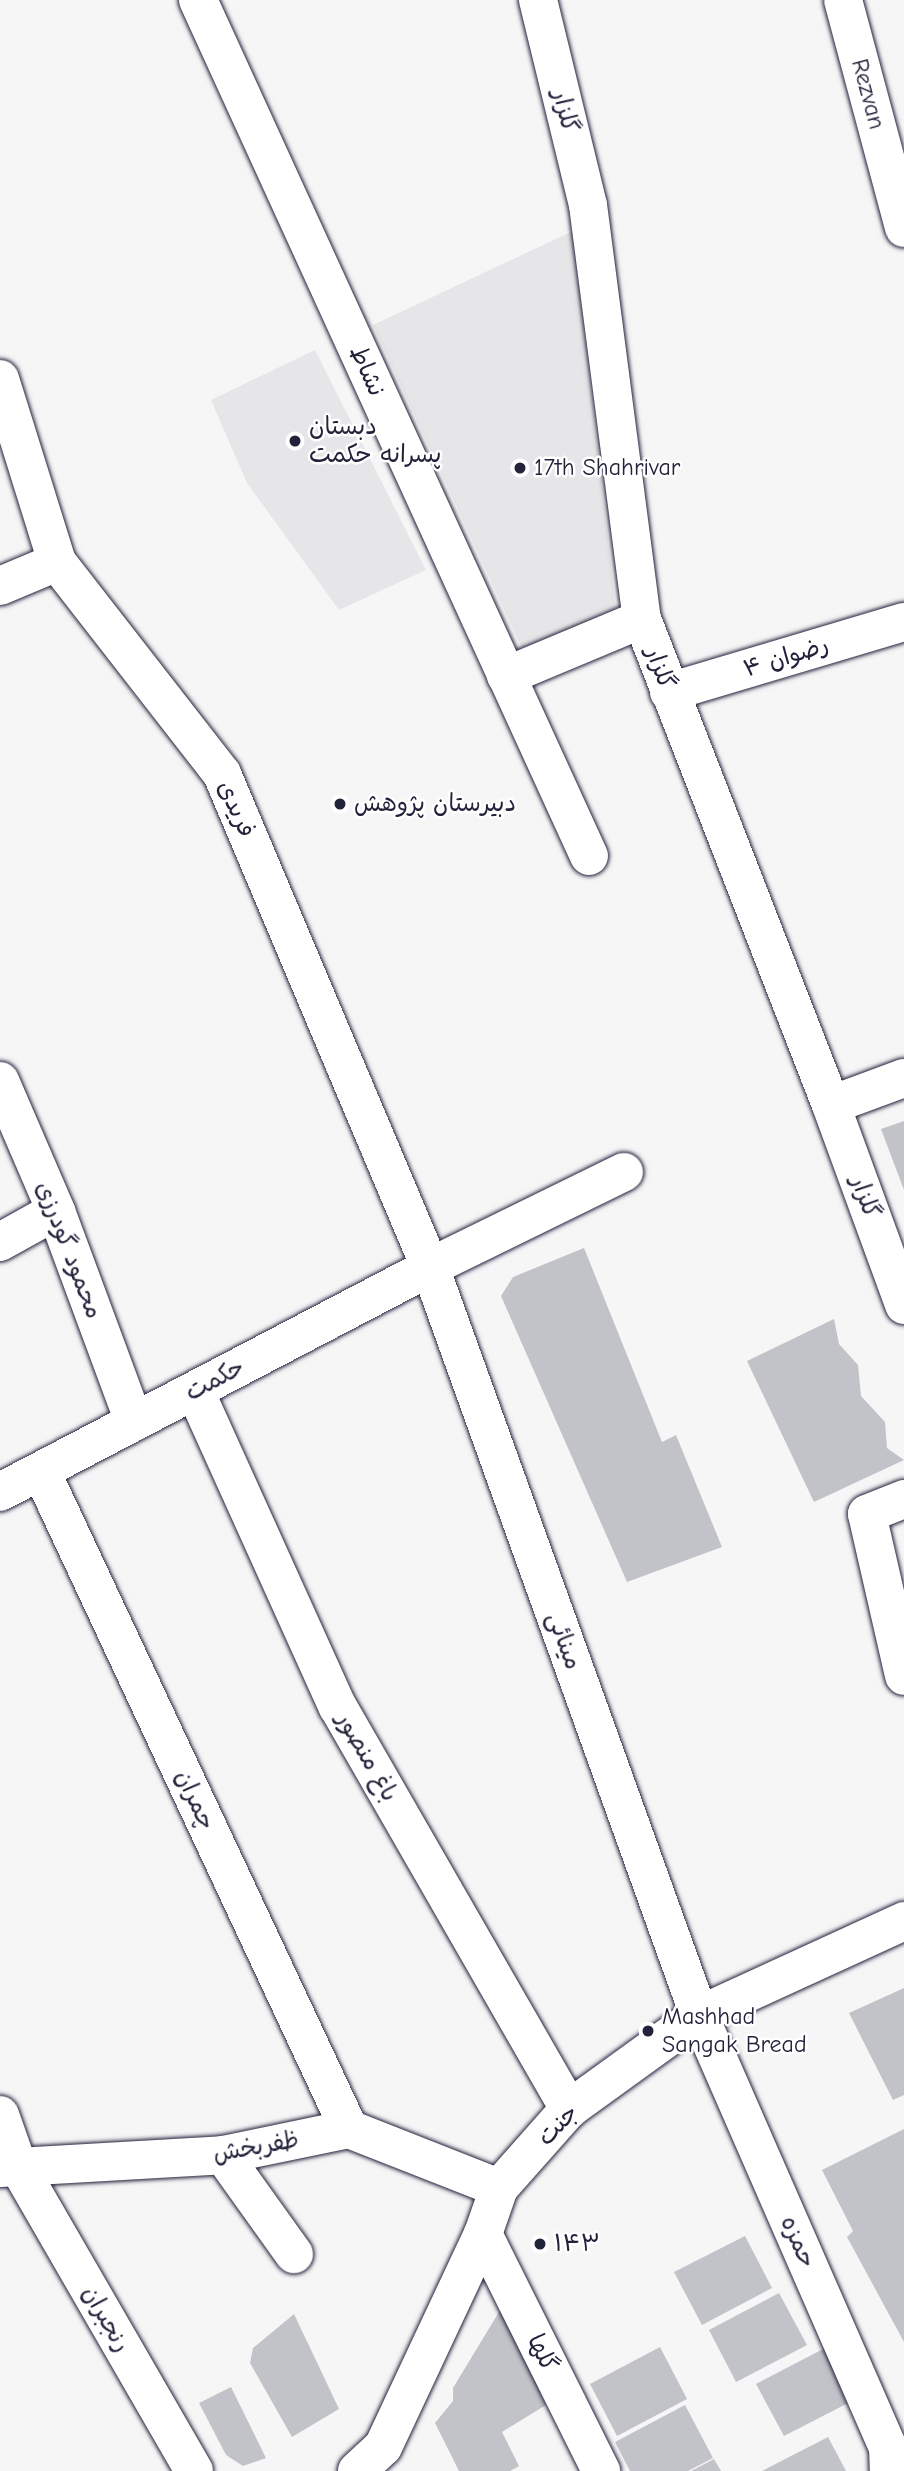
<!DOCTYPE html>
<meta charset="utf-8">
<style>
body{margin:0}
#map{position:relative;width:904px;height:2471px;overflow:hidden;background:#f6f6f7;font-family:"Comic Neue","Playpen Sans Arabic",sans-serif}
div>[style]{position:absolute}
.built>*{inset:0;background:#e6e6e9}
.building>*{inset:0;background:#c2c2c9}
.roads{filter:drop-shadow(0 0 2px #22223b) drop-shadow(0 0 2px #22223b)}
.minor>*{height:38px;margin:-19px;padding:0 19px;transform-origin:19px;border-radius:19px;background:#fff}
.dots>*{width:19px;height:19px;translate:-50% -50%;box-sizing:border-box;border:4px solid #fff;border-radius:50%}
span{translate:-50% -50%;white-space:nowrap;text-align:center;line-height:1.15;-webkit-text-stroke:5px #fff;paint-order:stroke}
.street-label{font-size:24px;color:#22223b}
.poi-label{font-size:24px;color:#22223b}
.left{translate:0 -50%;text-align:left}
</style>
<div id="map">
<div class="built">
<i style="clip-path:polygon(573px 231px,616px 611px,531px 651px,521px 646px,373px 325px)"></i>
<i style="clip-path:polygon(315px 350px,426px 570px,339px 610px,247px 483px,211px 400px)"></i>
</div>
<div class="building">
<i style="clip-path:polygon(904px 1121px,904px 1190px,881px 1129px)"></i>
<i style="clip-path:polygon(584px 1248px,662px 1442px,676px 1435px,722px 1547px,627px 1582px,501px 1296px,513px 1277px)"></i>
<i style="clip-path:polygon(834px 1319px,839px 1344px,858px 1365px,861px 1396px,885px 1422px,887px 1448px,904px 1460px,814px 1502px,747px 1361px)"></i>
<i style="clip-path:polygon(904px 1988px,904px 2095px,893px 2100px,849px 2013px)"></i>
<i style="clip-path:polygon(904px 2129px,904px 2342px,847px 2237px,853px 2231px,822px 2170px)"></i>
<i style="clip-path:polygon(745px 2236px,772px 2288px,702px 2325px,674px 2272px)"></i>
<i style="clip-path:polygon(779px 2293px,807px 2345px,736px 2382px,709px 2330px)"></i>
<i style="clip-path:polygon(502px 2307px,546px 2405px,502px 2432px,519px 2466px,510px 2471px,459px 2471px,435px 2423px,453px 2401px,453px 2388px)"></i>
<i style="clip-path:polygon(294px 2314px,339px 2409px,292px 2437px,250px 2363px,253px 2348px)"></i>
<i style="clip-path:polygon(660px 2347px,687px 2399px,617px 2436px,590px 2384px)"></i>
<i style="clip-path:polygon(827px 2347px,854px 2400px,784px 2436px,756px 2384px)"></i>
<i style="clip-path:polygon(231px 2387px,266px 2458px,243px 2466px,226px 2455px,199px 2403px)"></i>
<i style="clip-path:polygon(685px 2405px,713px 2458px,688px 2471px,630px 2471px,615px 2442px)"></i>
<i style="clip-path:polygon(828px 2437px,846px 2471px,762px 2471px)"></i>
<i style="clip-path:polygon(714px 2459px,721px 2471px,691px 2471px)"></i>
</div>
<div class="roads">
<div class="minor">
<i style="left:198px;top:0;width:941px;rotate:65.45deg"></i>
<i style="left:538px;top:0;width:211px;rotate:76.3deg"></i>
<i style="left:588px;top:205px;width:418px;rotate:82.6deg"></i>
<i style="left:642px;top:619px;width:521px;rotate:68.75deg"></i>
<i style="left:831px;top:1105px;width:213px;rotate:69.9deg"></i>
<i style="left:843px;top:0;width:236px;rotate:75deg"></i>
<i style="left:0;top:379px;width:192px;rotate:72.7deg"></i>
<i style="left:57px;top:562px;width:269px;rotate:52.1deg"></i>
<i style="left:222px;top:774px;width:535px;rotate:67.12deg"></i>
<i style="left:430px;top:1267px;width:795px;rotate:70.22deg"></i>
<i style="left:699px;top:2015px;width:472px;rotate:66.4deg"></i>
<i style="left:888px;top:2447px;width:24px;rotate:88deg"></i>
<i style="left:0;top:586px;width:62px;rotate:-22.8deg"></i>
<i style="left:506px;top:676px;width:147px;rotate:-22.7deg"></i>
<i style="left:669px;top:692px;width:245px;rotate:-16.6deg"></i>
<i style="left:0;top:1081px;width:142px;rotate:66.7deg"></i>
<i style="left:56px;top:1211px;width:225px;rotate:69.7deg"></i>
<i style="left:831px;top:1105px;width:78px;rotate:-20.3deg"></i>
<i style="left:0;top:1242px;width:64px;rotate:-29deg"></i>
<i style="left:195px;top:1391px;width:347px;rotate:65.7deg"></i>
<i style="left:338px;top:1707px;width:464px;rotate:60.1deg"></i>
<i style="left:41px;top:1471px;width:727px;rotate:64.92deg"></i>
<i style="left:0;top:1492px;width:485px;rotate:-27.6deg"></i>
<i style="left:430px;top:1267px;width:216px;rotate:-26.1deg"></i>
<i style="left:904px;top:1499px;width:40px;rotate:158deg"></i>
<i style="left:867px;top:1514px;width:166px;rotate:77.1deg"></i>
<i style="left:0;top:2115px;width:54px;rotate:70.6deg"></i>
<i style="left:18px;top:2166px;width:352px;rotate:60deg"></i>
<i style="left:223px;top:2155px;width:122px;rotate:54.4deg"></i>
<i style="left:0;top:2168px;width:223px;rotate:-3.3deg"></i>
<i style="left:223px;top:2155px;width:129px;rotate:-11.7deg"></i>
<i style="left:349px;top:2129px;width:161px;rotate:21.5deg"></i>
<i style="left:483px;top:2234px;width:265px;rotate:63.5deg"></i>
<i style="left:357px;top:2471px;width:35px;rotate:-43deg"></i>
<i style="left:383px;top:2447px;width:235px;rotate:-64.9deg"></i>
<i style="left:483px;top:2234px;width:49px;rotate:-70.8deg"></i>
<i style="left:499px;top:2188px;width:106px;rotate:-48.5deg"></i>
<i style="left:569px;top:2109px;width:160px;rotate:-35.9deg"></i>
<i style="left:699px;top:2015px;width:226px;rotate:-24.6deg"></i>
</div>
</div>
<div class="dots">
<i style="left:295px;top:441px;background:#22223b"></i>
<i style="left:520px;top:468px;background:#22223b"></i>
<i style="left:340px;top:804px;background:#22223b"></i>
<i style="left:648px;top:2031px;background:#22223b"></i>
<i style="left:540px;top:2244px;background:#22223b"></i>
</div>
<div class="street-label">
<span style="left:868px;top:94px;rotate:75deg">Rezvan</span>
<span style="left:565px;top:111px;rotate:76deg">گلزار</span>
<span style="left:367px;top:371px;rotate:66deg">نشاط</span>
<span style="left:786px;top:657px;rotate:-17deg">رضوان ۴</span>
<span style="left:660px;top:668px;rotate:70deg">گلزار</span>
<span style="left:236px;top:809px;rotate:66deg">فریدی</span>
<span style="left:865px;top:1197px;rotate:70deg">گلزار</span>
<span style="left:69px;top:1250px;rotate:69deg">محمود گودرزی</span>
<span style="left:215px;top:1380px;rotate:-28deg">حکمت</span>
<span style="left:564px;top:1641px;rotate:70deg">مینائی</span>
<span style="left:367px;top:1757px;rotate:60deg">باغ منصور</span>
<span style="left:195px;top:1800px;rotate:65deg">چمران</span>
<span style="left:558px;top:2125px;rotate:-46deg">جنت</span>
<span style="left:256px;top:2147px;rotate:-10deg">ظفربخش</span>
<span style="left:798px;top:2242px;rotate:66deg">حمزه</span>
<span style="left:106px;top:2319px;rotate:60deg">رنجبران</span>
<span style="left:542px;top:2353px;rotate:64deg">گلها</span>
</div>
<div class="poi-label">
<span class="left" style="left:309px;top:441px">دبستان<br>پسرانه حکمت</span>
<span class="left" style="left:534px;top:468px">17th Shahrivar</span>
<span class="left" style="left:354px;top:804px">دبیرستان پژوهش</span>
<span class="left" style="left:662px;top:2031px">Mashhad<br>Sangak Bread</span>
<span class="left" style="left:554px;top:2244px">۱۴۳</span>
</div>
</div>
